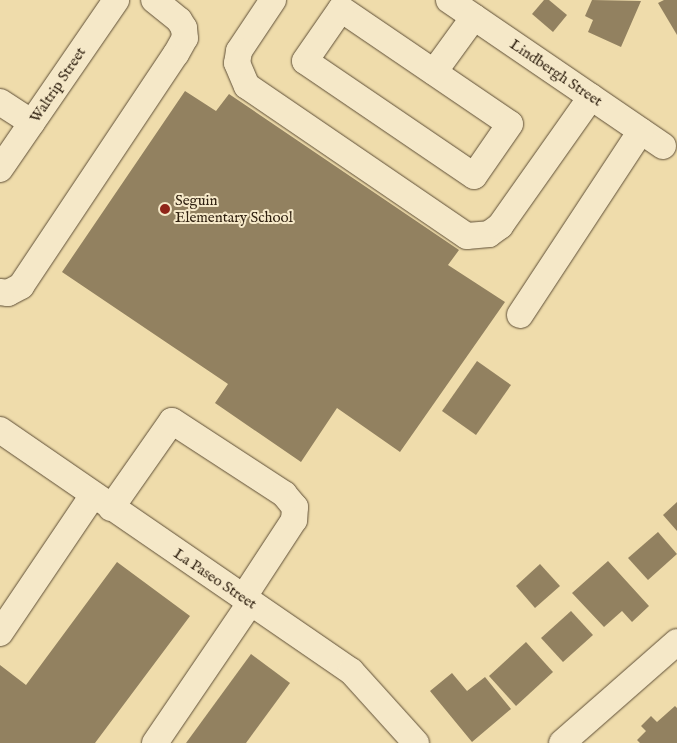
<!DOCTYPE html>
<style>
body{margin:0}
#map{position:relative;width:677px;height:743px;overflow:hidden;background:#efdcab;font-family:"IM FELL English",serif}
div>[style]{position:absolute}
.building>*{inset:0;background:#928160}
.roads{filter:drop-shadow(0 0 1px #5e4e36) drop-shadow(0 0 1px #5e4e36)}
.minor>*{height:26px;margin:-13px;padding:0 13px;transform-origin:13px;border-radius:13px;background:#f5e8c8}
.dots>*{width:14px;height:14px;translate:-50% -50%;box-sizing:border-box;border:2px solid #f5e8c8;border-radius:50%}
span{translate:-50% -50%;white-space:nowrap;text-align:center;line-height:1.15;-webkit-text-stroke:4px #f5e8c8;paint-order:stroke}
.street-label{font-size:15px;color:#2e1f0f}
.poi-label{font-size:15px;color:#2e1f0f}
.left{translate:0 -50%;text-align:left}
</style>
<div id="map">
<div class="building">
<i style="clip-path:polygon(544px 0,549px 0,567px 15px,553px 32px,532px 14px)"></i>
<i style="clip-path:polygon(592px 0,641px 1px,621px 47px,588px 32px,593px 20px,585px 16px)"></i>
<i style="clip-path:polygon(664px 0,677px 0,677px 35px,658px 3px)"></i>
<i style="clip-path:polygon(185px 91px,216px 111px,229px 94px,459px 250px,448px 265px,505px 302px,400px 452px,337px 408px,301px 462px,215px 403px,228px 384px,62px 272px)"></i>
<i style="clip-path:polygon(477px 361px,511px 385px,476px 435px,442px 411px)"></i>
<i style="clip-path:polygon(677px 502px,677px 531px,663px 515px)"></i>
<i style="clip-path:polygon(658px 532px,677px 554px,648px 580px,628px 558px)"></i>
<i style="clip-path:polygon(608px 561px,649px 606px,632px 622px,622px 611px,604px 627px,572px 593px)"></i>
<i style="clip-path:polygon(117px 562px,190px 616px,95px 743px,0 743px,0 665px,26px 685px)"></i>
<i style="clip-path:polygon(540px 564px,560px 586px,535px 608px,516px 586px)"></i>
<i style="clip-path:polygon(571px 611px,593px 635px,563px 662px,541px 638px)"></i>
<i style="clip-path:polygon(526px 642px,553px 672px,516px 706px,489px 676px)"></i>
<i style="clip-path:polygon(251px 654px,290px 683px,246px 743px,186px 743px)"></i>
<i style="clip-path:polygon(452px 673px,467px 691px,485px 677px,511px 709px,472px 742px,430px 691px)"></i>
<i style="clip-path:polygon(675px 706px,677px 708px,677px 743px,640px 743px,637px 740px,646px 731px,641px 726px,651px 716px,657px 722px)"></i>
</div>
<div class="roads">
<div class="minor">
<i style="left:273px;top:0;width:61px;rotate:123.7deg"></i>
<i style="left:239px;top:51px;width:12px;rotate:99deg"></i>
<i style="left:237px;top:63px;width:25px;rotate:67deg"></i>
<i style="left:247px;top:86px;width:266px;rotate:34.3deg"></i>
<i style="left:467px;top:236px;width:22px;rotate:-5deg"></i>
<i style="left:489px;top:234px;width:14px;rotate:-36deg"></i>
<i style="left:500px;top:226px;width:158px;rotate:-54.8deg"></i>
<i style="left:449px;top:0;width:259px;rotate:34.3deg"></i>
<i style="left:341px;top:9px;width:204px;rotate:34.2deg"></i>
<i style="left:510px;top:124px;width:63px;rotate:124.7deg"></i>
<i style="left:474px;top:176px;width:204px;rotate:-145.8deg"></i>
<i style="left:305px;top:61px;width:63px;rotate:-55.3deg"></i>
<i style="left:434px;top:72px;width:68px;rotate:-54deg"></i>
<i style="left:0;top:102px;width:38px;rotate:33deg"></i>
<i style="left:0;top:169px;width:205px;rotate:-55.5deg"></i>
<i style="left:0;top:292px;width:8px;rotate:7deg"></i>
<i style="left:8px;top:293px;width:15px;rotate:-28deg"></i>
<i style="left:21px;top:286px;width:279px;rotate:-56.3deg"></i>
<i style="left:176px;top:54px;width:18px;rotate:-61deg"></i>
<i style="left:185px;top:38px;width:10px;rotate:-96deg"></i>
<i style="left:184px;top:28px;width:9px;rotate:-122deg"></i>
<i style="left:179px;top:20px;width:32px;rotate:-141deg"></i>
<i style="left:520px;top:315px;width:220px;rotate:-56.7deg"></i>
<i style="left:0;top:430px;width:426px;rotate:34.5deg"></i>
<i style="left:351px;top:671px;width:97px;rotate:47.9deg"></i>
<i style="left:111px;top:508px;width:106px;rotate:-55deg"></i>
<i style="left:172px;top:421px;width:134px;rotate:33.1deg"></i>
<i style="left:284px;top:494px;width:17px;rotate:50deg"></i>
<i style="left:295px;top:507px;width:13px;rotate:94deg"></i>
<i style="left:294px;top:520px;width:93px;rotate:123.2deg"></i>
<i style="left:0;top:633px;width:166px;rotate:-56deg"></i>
<i style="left:155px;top:743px;width:169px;rotate:-55.8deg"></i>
<i style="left:562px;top:743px;width:153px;rotate:-41.3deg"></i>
</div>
</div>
<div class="dots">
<i style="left:165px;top:209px;background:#8f2418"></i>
</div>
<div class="street-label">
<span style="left:556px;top:73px;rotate:34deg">Lindbergh Street</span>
<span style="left:58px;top:85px;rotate:-56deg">Waltrip Street</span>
<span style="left:215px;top:579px;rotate:34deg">La Paseo Street</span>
</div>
<div class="poi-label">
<span class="left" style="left:175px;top:209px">Seguin<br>Elementary School</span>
</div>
</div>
